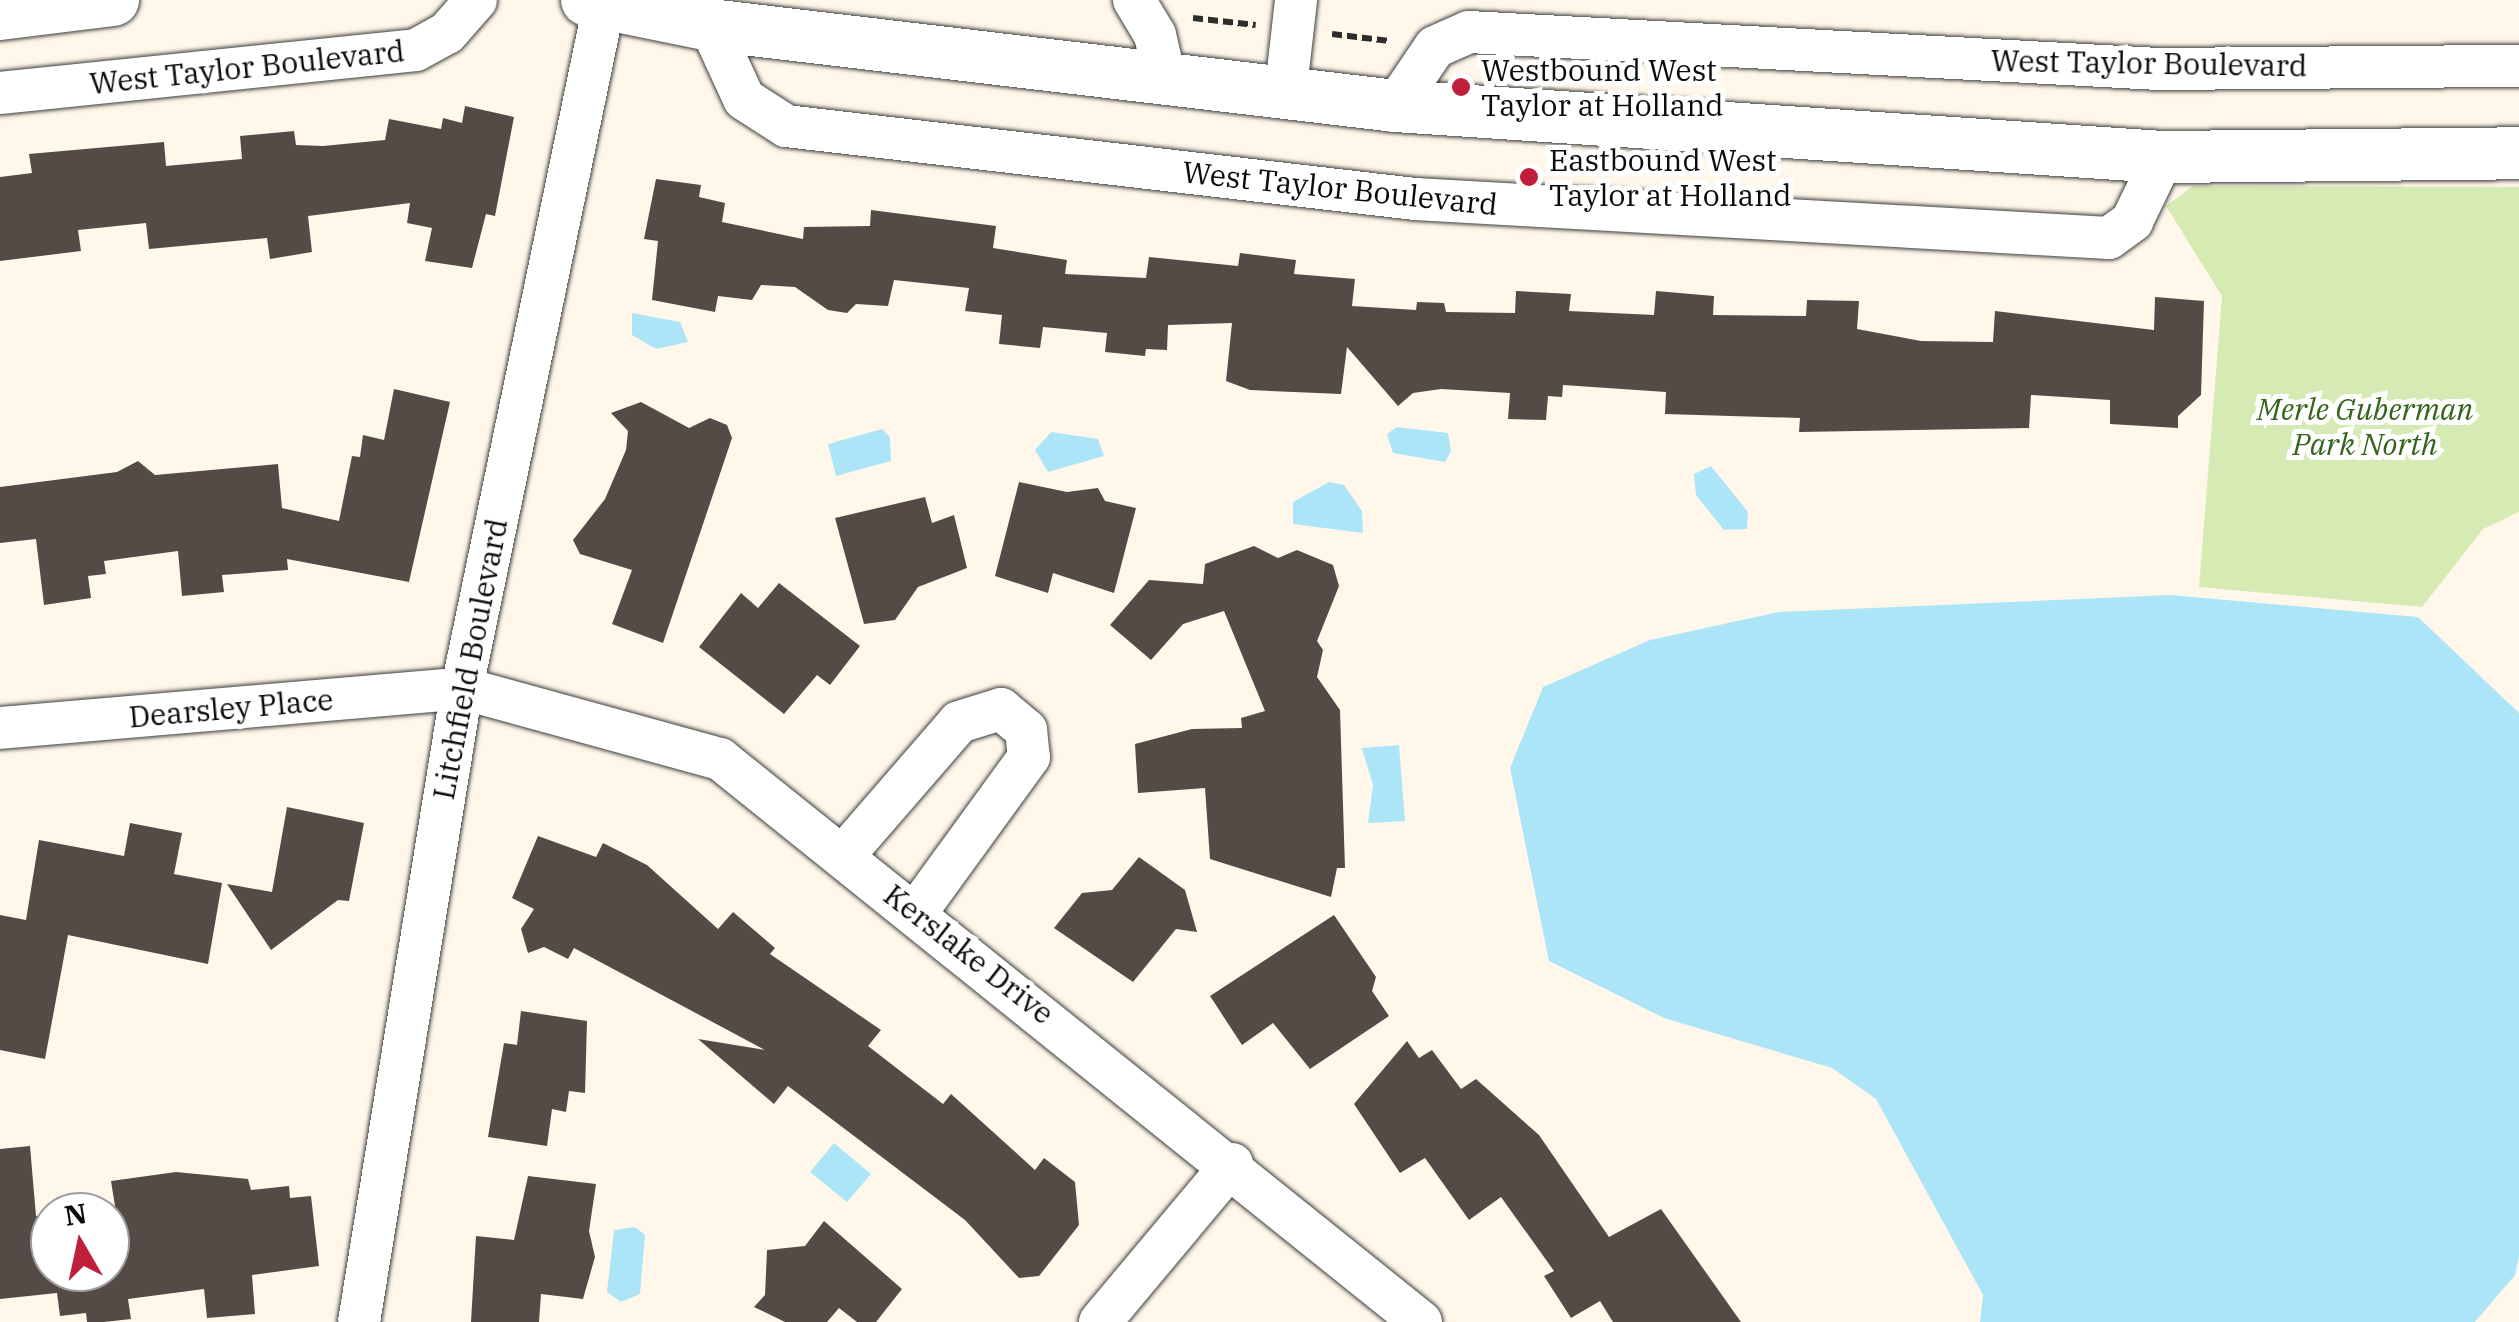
<!DOCTYPE html>
<style>
body{margin:0}
#map{position:relative;width:2519px;height:1322px;overflow:hidden;background:#fff8ea;font-family:"IBM Plex Serif",serif}
div>[style]{position:absolute}
.green>*{inset:0;background:#d6eab3}
.water>*{inset:0;background:#ade5f8}
.building>*{inset:0;background:#544b47}
.path>*{height:6px;margin-top:-3px;transform-origin:0;background:repeating-linear-gradient(90deg,#2d2d2d 0 10px,transparent 0 15px)}
.roads{filter:drop-shadow(0 0 2px #3e3e3e) drop-shadow(0 0 2px #3e3e3e)}
.minor>*{height:42px;margin:-21px;padding:0 21px;transform-origin:21px;border-radius:21px;background:#fff}
.tertiary>*{height:52px;margin:-26px;padding:0 26px;transform-origin:26px;border-radius:26px;background:#fff}
.dots>*{width:28px;height:28px;translate:-50% -50%;box-sizing:border-box;border:5px solid #fff;border-radius:50%}
span{translate:-50% -50%;white-space:nowrap;text-align:center;line-height:1.15;-webkit-text-stroke:10px #fff;paint-order:stroke}
.street-label{font-size:30px;color:#0b0b0b}
.poi-label{font-size:30px;color:#0b0b0b}
.left{translate:0 -50%;text-align:left}
.park-label{font-size:30px;color:#33641a;font-style:italic}
.north{position:absolute;left:30px;top:1192px;width:100px;height:100px;box-sizing:border-box;background:#fff;border:2px solid #9d9d9d;border-radius:50%;rotate:351deg;font-size:28px;font-weight:700;line-height:40px;text-align:center;color:#0b0b0b}
.north::after{content:'';display:block;margin:auto;width:35px;height:45px;background:#bf1f3a;clip-path:polygon(50% 0,100% 100%,50% 72%,0 100%)}
</style>
<div id="map">
<div class="green">
<i style="clip-path:polygon(2193px 186px,2519px 187px,2519px 512px,2483px 529px,2422px 607px,2199px 587px,2222px 296px,2166px 206px)"></i>
</div>
<div class="water">
<i style="clip-path:polygon(632px 313px,680px 322px,688px 342px,656px 349px,632px 335px)"></i>
<i style="clip-path:polygon(1397px 427px,1448px 433px,1451px 451px,1445px 462px,1393px 453px,1387px 434px)"></i>
<i style="clip-path:polygon(882px 429px,890px 437px,891px 461px,836px 476px,828px 444px)"></i>
<i style="clip-path:polygon(1051px 432px,1098px 439px,1104px 456px,1048px 472px,1035px 450px)"></i>
<i style="clip-path:polygon(1711px 466px,1748px 512px,1747px 529px,1724px 530px,1696px 495px,1694px 474px)"></i>
<i style="clip-path:polygon(1329px 482px,1344px 485px,1362px 511px,1363px 533px,1293px 524px,1293px 502px)"></i>
<i style="clip-path:polygon(2170px 595px,2418px 617px,2519px 713px,2519px 1256px,2515px 1275px,2475px 1322px,1980px 1322px,1983px 1295px,1876px 1099px,1832px 1068px,1664px 1018px,1549px 961px,1510px 768px,1543px 687px,1650px 640px,1779px 612px)"></i>
<i style="clip-path:polygon(1399px 745px,1405px 821px,1368px 823px,1373px 785px,1362px 748px)"></i>
<i style="clip-path:polygon(834px 1143px,871px 1174px,847px 1202px,810px 1172px)"></i>
<i style="clip-path:polygon(635px 1227px,645px 1235px,640px 1294px,621px 1302px,607px 1292px,614px 1230px)"></i>
</div>
<div class="building">
<i style="clip-path:polygon(465px 106px,514px 117px,495px 216px,486px 214px,472px 268px,425px 261px,432px 228px,407px 223px,410px 203px,308px 216px,312px 252px,270px 259px,267px 238px,149px 249px,146px 223px,78px 230px,81px 251px,0 261px,0 177px,32px 173px,29px 154px,164px 142px,166px 166px,242px 159px,240px 136px,294px 131px,296px 145px,323px 146px,385px 140px,389px 119px,441px 129px,443px 118px,462px 123px)"></i>
<i style="clip-path:polygon(656px 179px,701px 185px,699px 197px,725px 203px,722px 222px,803px 239px,804px 227px,870px 226px,871px 210px,996px 226px,993px 248px,1067px 260px,1065px 274px,1146px 278px,1149px 257px,1238px 266px,1240px 253px,1296px 260px,1294px 274px,1355px 279px,1352px 306px,1416px 310px,1417px 302px,1444px 303px,1446px 312px,1515px 313px,1516px 291px,1571px 294px,1569px 311px,1654px 315px,1656px 291px,1714px 296px,1713px 315px,1806px 316px,1807px 300px,1859px 301px,1857px 329px,1921px 341px,1993px 342px,1995px 311px,2154px 330px,2155px 297px,2204px 301px,2201px 395px,2178px 416px,2178px 428px,2110px 424px,2110px 400px,2031px 395px,2029px 428px,1799px 432px,1800px 418px,1665px 414px,1666px 392px,1563px 385px,1562px 397px,1548px 396px,1546px 420px,1508px 419px,1510px 393px,1441px 389px,1413px 393px,1398px 406px,1347px 347px,1341px 394px,1250px 390px,1226px 381px,1232px 323px,1168px 325px,1167px 350px,1146px 349px,1145px 356px,1105px 352px,1107px 333px,1043px 327px,1040px 348px,999px 344px,1002px 315px,965px 311px,969px 288px,894px 280px,888px 306px,856px 304px,847px 313px,828px 310px,795px 287px,761px 285px,752px 300px,718px 296px,715px 312px,652px 300px,658px 241px,644px 239px)"></i>
<i style="clip-path:polygon(394px 389px,450px 402px,409px 582px,287px 559px,288px 570px,222px 575px,224px 592px,182px 596px,178px 551px,104px 561px,106px 574px,88px 576px,91px 598px,44px 605px,36px 539px,0 543px,0 487px,117px 472px,138px 461px,155px 475px,278px 464px,282px 508px,339px 521px,352px 456px,360px 457px,363px 435px,384px 440px)"></i>
<i style="clip-path:polygon(641px 402px,689px 428px,710px 418px,727px 425px,732px 438px,663px 643px,612px 624px,632px 570px,580px 554px,573px 540px,605px 499px,626px 450px,628px 431px,611px 413px)"></i>
<i style="clip-path:polygon(1019px 482px,1067px 492px,1098px 488px,1105px 501px,1136px 508px,1114px 593px,1053px 573px,1048px 593px,995px 576px)"></i>
<i style="clip-path:polygon(925px 497px,932px 523px,954px 515px,967px 568px,918px 587px,895px 620px,864px 624px,835px 518px)"></i>
<i style="clip-path:polygon(1254px 546px,1278px 558px,1297px 550px,1333px 565px,1339px 586px,1317px 641px,1323px 650px,1317px 677px,1340px 710px,1345px 868px,1337px 868px,1331px 897px,1210px 859px,1205px 788px,1138px 793px,1135px 744px,1192px 729px,1242px 728px,1241px 718px,1265px 711px,1224px 611px,1183px 624px,1151px 660px,1110px 625px,1149px 580px,1203px 584px,1205px 564px)"></i>
<i style="clip-path:polygon(779px 583px,860px 646px,830px 685px,817px 675px,784px 714px,699px 647px,741px 593px,758px 608px)"></i>
<i style="clip-path:polygon(287px 807px,364px 823px,349px 901px,338px 900px,271px 950px,227px 884px,272px 892px)"></i>
<i style="clip-path:polygon(130px 823px,182px 833px,174px 874px,222px 883px,208px 964px,68px 935px,45px 1059px,0 1050px,0 915px,26px 920px,39px 840px,124px 856px)"></i>
<i style="clip-path:polygon(538px 836px,596px 857px,603px 843px,647px 865px,718px 929px,733px 912px,775px 948px,770px 954px,881px 1030px,868px 1046px,943px 1104px,951px 1094px,1035px 1170px,1044px 1158px,1075px 1182px,1079px 1225px,1039px 1276px,1019px 1278px,965px 1220px,788px 1086px,774px 1104px,698px 1039px,765px 1050px,574px 948px,568px 959px,544px 947px,528px 953px,521px 929px,534px 909px,512px 898px)"></i>
<i style="clip-path:polygon(1139px 857px,1185px 890px,1197px 932px,1176px 929px,1133px 982px,1054px 928px,1082px 893px,1112px 890px)"></i>
<i style="clip-path:polygon(1334px 915px,1376px 977px,1372px 991px,1389px 1016px,1310px 1069px,1273px 1023px,1242px 1045px,1210px 996px)"></i>
<i style="clip-path:polygon(521px 1011px,587px 1021px,585px 1093px,569px 1091px,566px 1112px,552px 1109px,547px 1146px,488px 1137px,504px 1043px,517px 1045px)"></i>
<i style="clip-path:polygon(1407px 1041px,1419px 1058px,1432px 1050px,1461px 1089px,1476px 1079px,1539px 1135px,1609px 1237px,1661px 1209px,1741px 1322px,1613px 1322px,1600px 1301px,1571px 1318px,1544px 1276px,1554px 1271px,1501px 1197px,1469px 1220px,1425px 1158px,1400px 1173px,1354px 1104px)"></i>
<i style="clip-path:polygon(30px 1146px,36px 1216px,50px 1214px,50px 1272px,110px 1272px,110px 1212px,67px 1212px,115px 1206px,111px 1181px,176px 1172px,248px 1179px,251px 1190px,289px 1186px,290px 1198px,311px 1196px,319px 1266px,252px 1275px,255px 1314px,207px 1318px,204px 1289px,128px 1299px,131px 1319px,104px 1322px,87px 1322px,86px 1313px,60px 1316px,57px 1293px,0 1299px,0 1149px)"></i>
<i style="clip-path:polygon(528px 1176px,596px 1184px,589px 1231px,595px 1257px,583px 1299px,541px 1294px,539px 1322px,471px 1322px,476px 1236px,514px 1240px)"></i>
<i style="clip-path:polygon(824px 1221px,902px 1289px,876px 1322px,857px 1322px,839px 1308px,827px 1322px,785px 1322px,754px 1307px,765px 1295px,767px 1250px,805px 1246px)"></i>
</div>
<div class="path">
<i style="left:1193px;top:18px;width:63px;rotate:6.3deg"></i>
<i style="left:1332px;top:34px;width:58px;rotate:6.9deg"></i>
</div>
<div class="roads">
<div class="minor">
<i style="left:1134px;top:0;width:41px;rotate:59deg"></i>
<i style="left:1155px;top:35px;width:49px;rotate:77.1deg"></i>
<i style="left:710px;top:25px;width:81px;rotate:65.3deg"></i>
<i style="left:744px;top:99px;width:50px;rotate:32.7deg"></i>
<i style="left:786px;top:126px;width:633px;rotate:6.62deg"></i>
<i style="left:1415px;top:199px;width:695px;rotate:3.22deg"></i>
<i style="left:2109px;top:238px;width:29px;rotate:-36deg"></i>
<i style="left:2132px;top:221px;width:71px;rotate:-64.2deg"></i>
<i style="left:0;top:93px;width:418px;rotate:-5.9deg"></i>
<i style="left:416px;top:50px;width:35px;rotate:-29deg"></i>
<i style="left:447px;top:33px;width:44px;rotate:-48.7deg"></i>
<i style="left:1285px;top:97px;width:98px;rotate:-83.5deg"></i>
<i style="left:1395px;top:106px;width:71px;rotate:-55.9deg"></i>
<i style="left:1435px;top:47px;width:37px;rotate:-24deg"></i>
<i style="left:1469px;top:32px;width:691px;rotate:3.07deg"></i>
<i style="left:2159px;top:69px;width:360px;rotate:-0.5deg"></i>
<i style="left:0;top:728px;width:464px;rotate:-4.9deg"></i>
<i style="left:462px;top:688px;width:268px;rotate:15.4deg"></i>
<i style="left:720px;top:759px;width:899px;rotate:38.77deg"></i>
<i style="left:843px;top:856px;width:177px;rotate:-49.1deg"></i>
<i style="left:959px;top:722px;width:44px;rotate:-17.2deg"></i>
<i style="left:1001px;top:709px;width:33px;rotate:40deg"></i>
<i style="left:1026px;top:730px;width:27px;rotate:84deg"></i>
<i style="left:1029px;top:757px;width:190px;rotate:126deg"></i>
<i style="left:359px;top:1322px;width:642px;rotate:-80.77deg"></i>
<i style="left:462px;top:688px;width:703px;rotate:-78.26deg"></i>
<i style="left:1100px;top:1322px;width:206px;rotate:-50.1deg"></i>
</div>
<div class="tertiary">
<i style="left:587px;top:0;width:126px;rotate:11.5deg"></i>
<i style="left:710px;top:25px;width:690px;rotate:6.74deg"></i>
<i style="left:1395px;top:106px;width:770px;rotate:3.8deg"></i>
<i style="left:2163px;top:157px;width:356px;rotate:-0.6deg"></i>
<i style="left:0;top:14px;width:114px;rotate:-7.1deg"></i>
</div>
</div>
<div class="dots">
<i style="left:1461px;top:87px;background:#bf1f3a"></i>
<i style="left:1529px;top:177px;background:#bf1f3a"></i>
</div>
<div class="street-label">
<span style="left:2149px;top:63px;rotate:1deg">West Taylor Boulevard</span>
<span style="left:247px;top:67px;rotate:-6deg">West Taylor Boulevard</span>
<span style="left:1340px;top:188px;rotate:6deg">West Taylor Boulevard</span>
<span style="left:470px;top:659px;rotate:-79deg">Litchfield Boulevard</span>
<span style="left:231px;top:708px;rotate:-5deg">Dearsley Place</span>
<span style="left:969px;top:954px;rotate:38deg">Kerslake Drive</span>
</div>
<div class="poi-label">
<span class="left" style="left:1481px;top:87px">Westbound West<br>Taylor at Holland</span>
<span class="left" style="left:1549px;top:177px">Eastbound West<br>Taylor at Holland</span>
</div>
<div class="park-label">
<span style="left:2365px;top:426px">Merle Guberman<br>Park North</span>
</div>
<div class="north">N</div>
</div>
